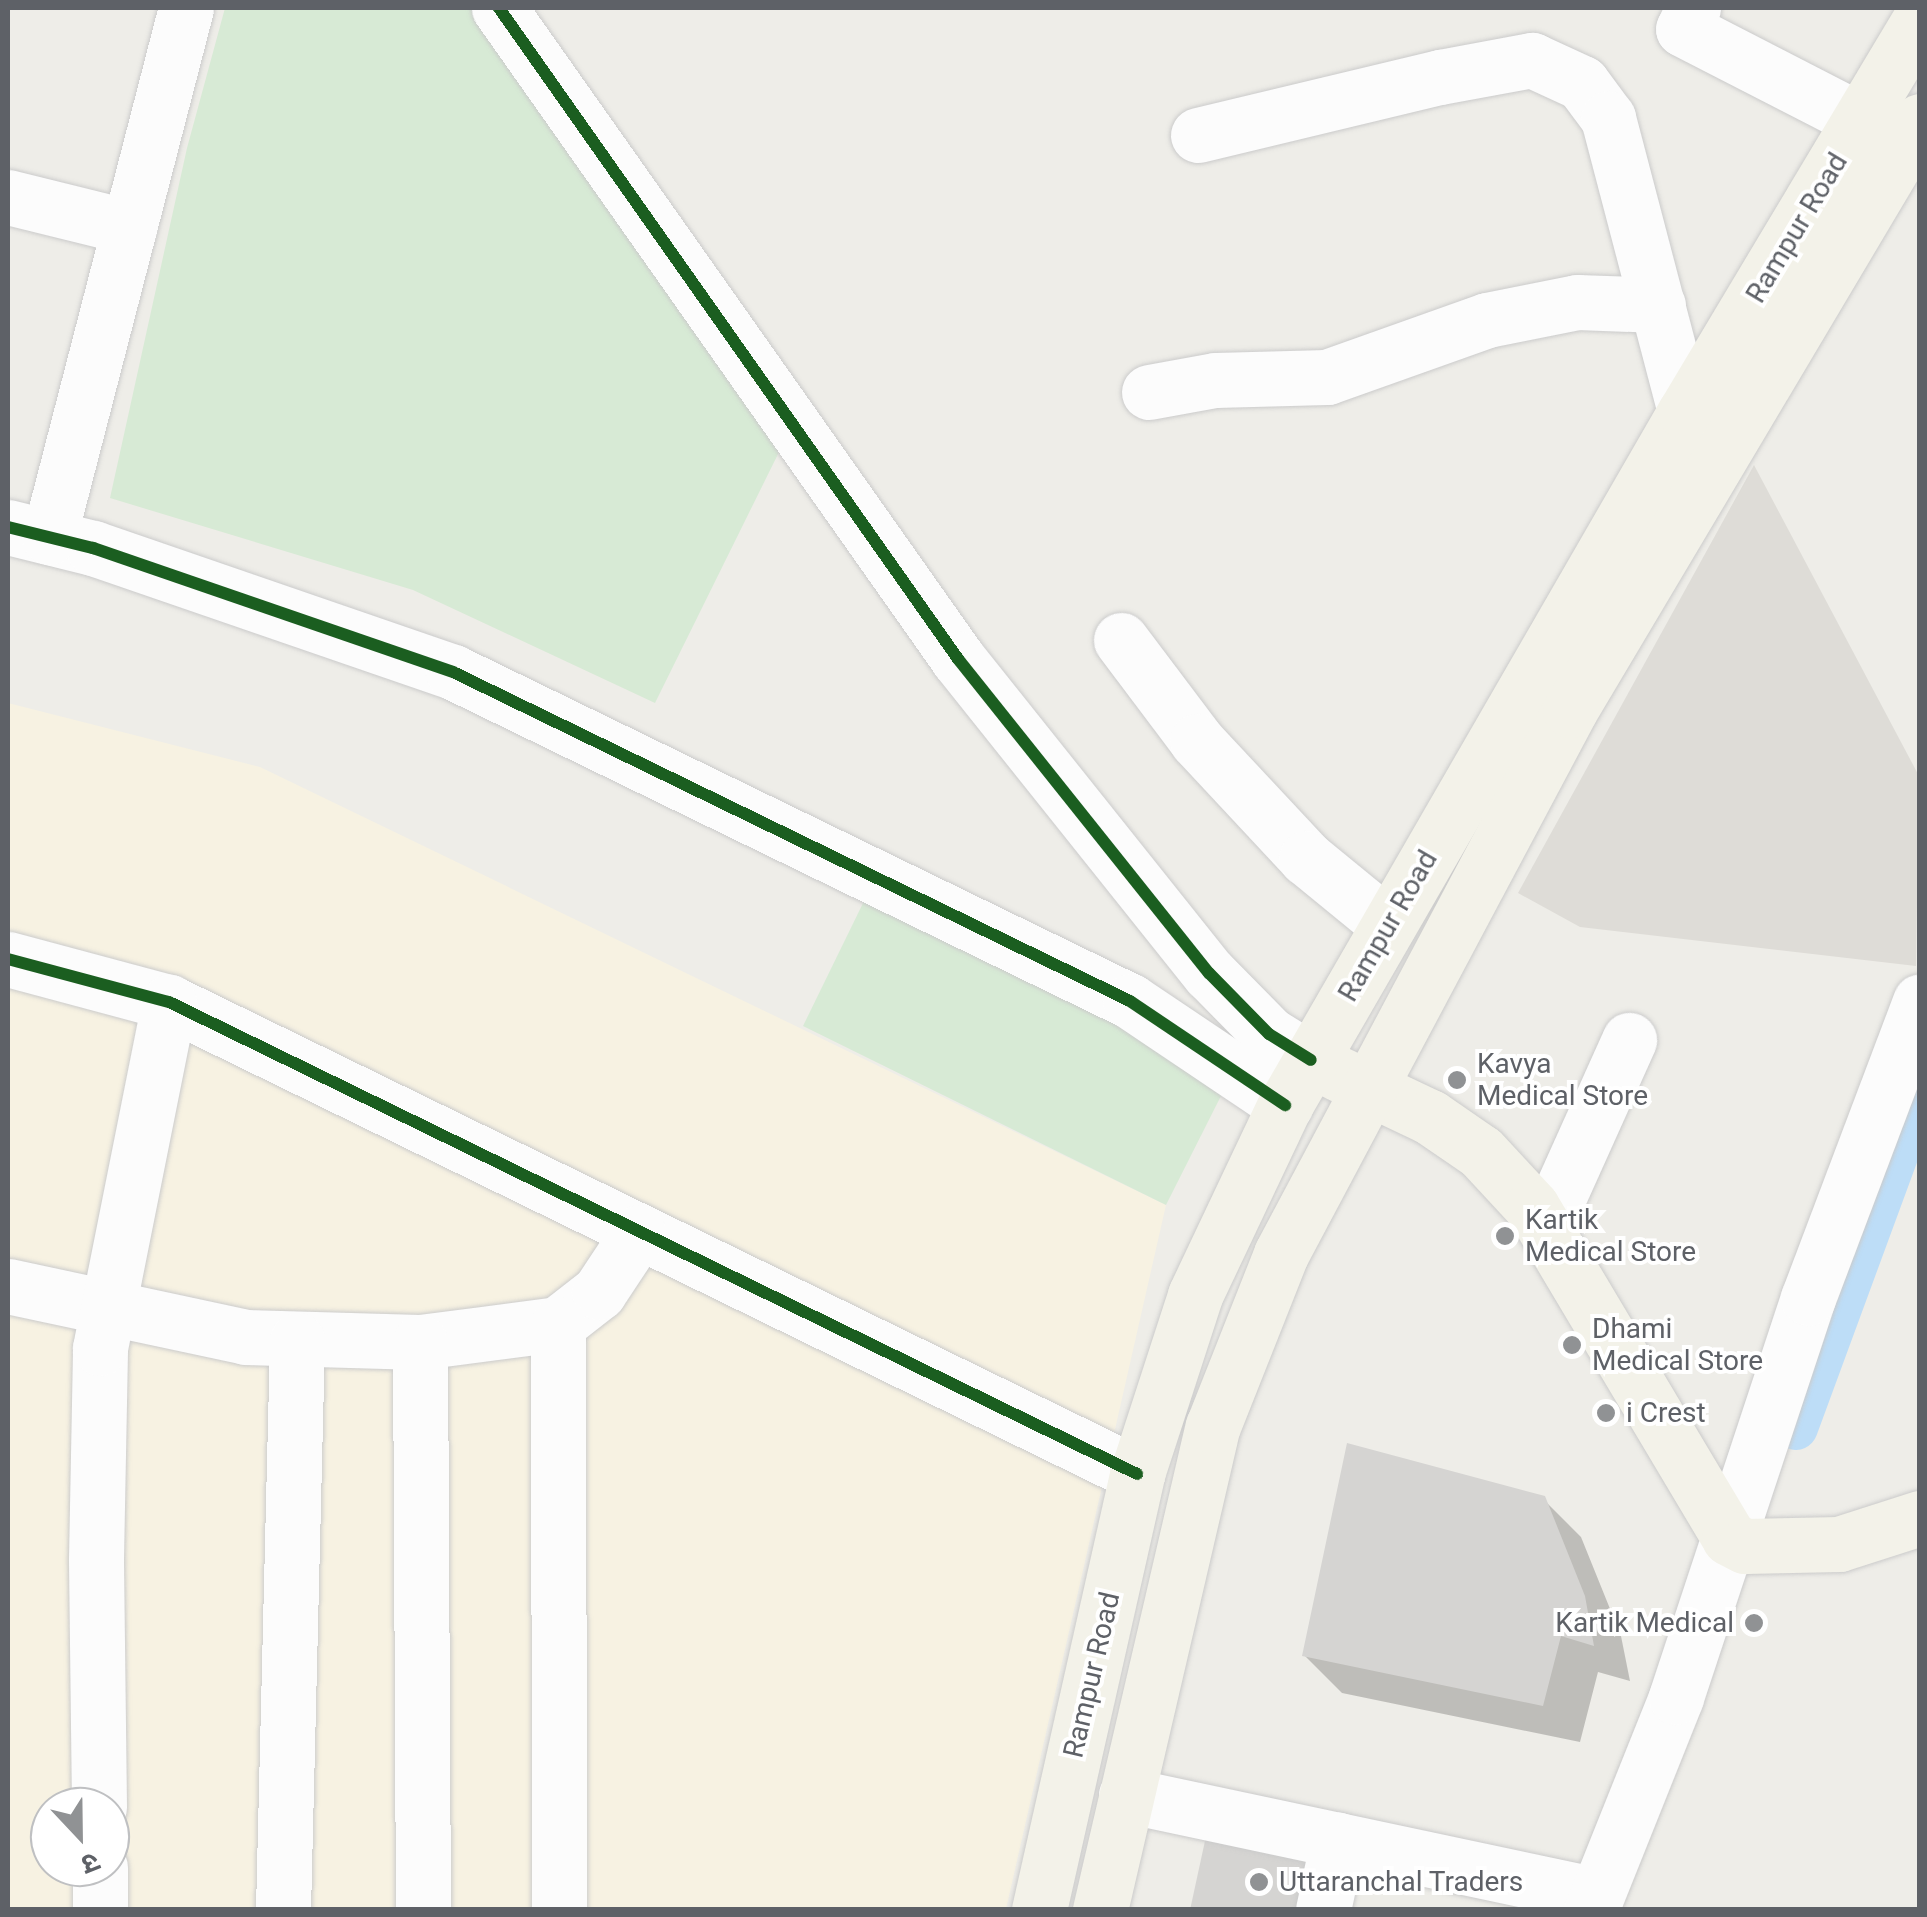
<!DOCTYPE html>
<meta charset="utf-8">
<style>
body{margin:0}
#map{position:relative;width:1927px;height:1917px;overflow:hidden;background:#eeede8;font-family:Roboto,"Noto Sans Devanagari",sans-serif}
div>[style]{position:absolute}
.commercial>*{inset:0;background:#f7f2e2}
.education>*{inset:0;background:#dedcd7}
.green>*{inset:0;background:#d7ead5}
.shadow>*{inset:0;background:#0003}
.canal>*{height:45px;margin:-22.5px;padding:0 22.5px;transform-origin:22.5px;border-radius:22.5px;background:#bdddf7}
.building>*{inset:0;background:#d5d4d2}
.roads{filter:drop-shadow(0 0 2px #cbcbcb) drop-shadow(0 0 2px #cbcbcb)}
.minor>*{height:55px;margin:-27.5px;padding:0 27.5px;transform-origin:27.5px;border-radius:27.5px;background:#fcfcfc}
.major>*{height:55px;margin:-27.5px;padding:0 27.5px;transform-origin:27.5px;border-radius:27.5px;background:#f3f2e9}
.cycleway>*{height:12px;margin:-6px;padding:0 6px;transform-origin:6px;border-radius:6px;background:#1b5e20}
.dots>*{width:28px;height:28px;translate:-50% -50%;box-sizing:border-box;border:5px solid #fff;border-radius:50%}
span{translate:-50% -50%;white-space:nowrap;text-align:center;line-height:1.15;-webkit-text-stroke:8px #fff;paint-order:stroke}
.street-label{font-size:28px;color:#5e6167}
.poi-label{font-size:28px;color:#5e6167}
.left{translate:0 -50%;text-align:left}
.right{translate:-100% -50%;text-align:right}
.frame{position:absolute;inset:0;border:10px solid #5e6167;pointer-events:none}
.north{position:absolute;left:30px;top:1787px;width:100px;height:100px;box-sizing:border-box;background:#fff;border:2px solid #bfc0c2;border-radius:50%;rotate:158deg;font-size:28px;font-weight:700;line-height:40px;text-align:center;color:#5e6167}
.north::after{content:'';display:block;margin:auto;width:35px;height:45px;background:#909294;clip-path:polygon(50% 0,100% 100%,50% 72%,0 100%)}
</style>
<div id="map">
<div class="commercial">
<i style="clip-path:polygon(evenodd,8px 703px,260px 767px,1166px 1205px,1006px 1909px,8px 1909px,8px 703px,50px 1807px,110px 1807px,110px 1867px,50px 1867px,50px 1807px)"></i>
</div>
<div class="education">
<i style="clip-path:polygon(1754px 465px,1919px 776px,1916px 966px,1580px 927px,1518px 893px)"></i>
</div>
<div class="green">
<i style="clip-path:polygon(225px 8px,473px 8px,782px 446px,655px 703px,413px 590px,110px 498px,187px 148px)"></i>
<i style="clip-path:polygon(866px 897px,1228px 1082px,1166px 1205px,803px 1026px)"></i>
</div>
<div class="shadow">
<i style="clip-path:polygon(1543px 1499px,1581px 1537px,1621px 1636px,1630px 1681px,1598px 1672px,1580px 1742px,1342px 1693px,1305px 1656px)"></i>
</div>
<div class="canal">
<i style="left:1795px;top:1427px;width:361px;rotate:-69.8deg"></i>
</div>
<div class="building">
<i style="clip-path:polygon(1347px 1443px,1545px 1496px,1585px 1596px,1594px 1646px,1561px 1636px,1543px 1706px,1302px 1656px)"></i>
<i style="clip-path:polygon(1208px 1827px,1326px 1855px,1316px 1910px,1190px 1910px)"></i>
</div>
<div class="roads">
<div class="minor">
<i style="left:499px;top:8px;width:797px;rotate:54.81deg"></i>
<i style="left:958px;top:659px;width:402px;rotate:51.4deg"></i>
<i style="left:1209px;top:973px;width:86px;rotate:45.5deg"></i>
<i style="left:1269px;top:1034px;width:49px;rotate:31.8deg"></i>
<i style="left:1693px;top:8px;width:23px;rotate:115deg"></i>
<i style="left:1683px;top:29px;width:201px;rotate:27.2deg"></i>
<i style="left:1198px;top:135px;width:249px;rotate:-13.5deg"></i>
<i style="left:1440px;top:77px;width:94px;rotate:-10.5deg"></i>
<i style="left:1532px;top:60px;width:55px;rotate:24.7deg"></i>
<i style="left:1582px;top:83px;width:44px;rotate:53.4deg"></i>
<i style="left:1608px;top:118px;width:304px;rotate:75.3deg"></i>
<i style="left:8px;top:197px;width:125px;rotate:13.9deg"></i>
<i style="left:1149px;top:392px;width:67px;rotate:-10.3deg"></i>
<i style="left:1215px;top:380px;width:112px;rotate:-1.5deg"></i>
<i style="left:1327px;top:377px;width:170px;rotate:-19.6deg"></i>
<i style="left:1487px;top:320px;width:92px;rotate:-11.3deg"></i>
<i style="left:1577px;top:302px;width:81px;rotate:2.1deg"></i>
<i style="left:8px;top:527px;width:88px;rotate:13.9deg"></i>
<i style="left:93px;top:548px;width:381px;rotate:19deg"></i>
<i style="left:453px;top:672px;width:753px;rotate:25.92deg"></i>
<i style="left:1130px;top:1001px;width:187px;rotate:33.9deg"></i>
<i style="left:49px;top:537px;width:546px;rotate:-75.48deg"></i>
<i style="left:1121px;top:640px;width:126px;rotate:53deg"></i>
<i style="left:1197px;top:741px;width:160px;rotate:47deg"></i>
<i style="left:1306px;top:858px;width:106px;rotate:39.3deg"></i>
<i style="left:8px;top:959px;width:167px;rotate:15deg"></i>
<i style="left:169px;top:1002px;width:1077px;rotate:25.99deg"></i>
<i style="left:1546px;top:1225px;width:203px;rotate:-65.8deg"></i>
<i style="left:8px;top:1286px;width:242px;rotate:12.1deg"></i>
<i style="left:245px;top:1337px;width:175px;rotate:1.6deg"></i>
<i style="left:420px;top:1342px;width:139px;rotate:-7.4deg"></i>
<i style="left:558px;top:1324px;width:52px;rotate:-38deg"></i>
<i style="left:599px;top:1292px;width:71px;rotate:-56.5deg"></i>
<i style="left:558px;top:1324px;width:586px;rotate:89.9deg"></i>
<i style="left:420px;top:1342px;width:568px;rotate:89.7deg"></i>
<i style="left:1126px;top:1795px;width:481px;rotate:12deg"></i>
<i style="left:99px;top:1807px;width:248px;rotate:-90.7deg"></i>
<i style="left:96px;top:1559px;width:211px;rotate:-88.9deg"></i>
<i style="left:100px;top:1348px;width:353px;rotate:-78.7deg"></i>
<i style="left:100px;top:1867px;width:43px;rotate:90deg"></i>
<i style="left:283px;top:1910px;width:570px;rotate:-88.59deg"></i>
<i style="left:1323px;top:1910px;width:72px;rotate:-77.9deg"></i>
<i style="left:1591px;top:1910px;width:229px;rotate:-68.2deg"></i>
<i style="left:1676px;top:1697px;width:420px;rotate:-71.7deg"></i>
<i style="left:1808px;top:1298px;width:317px;rotate:-69.3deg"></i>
</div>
<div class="major">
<i style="left:1337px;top:1073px;width:103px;rotate:25.3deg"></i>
<i style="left:1430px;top:1117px;width:62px;rotate:34.5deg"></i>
<i style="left:1481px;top:1152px;width:75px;rotate:47.2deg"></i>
<i style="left:1532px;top:1207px;width:385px;rotate:59.2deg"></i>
<i style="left:1729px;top:1538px;width:18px;rotate:27deg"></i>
<i style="left:1745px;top:1546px;width:94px;rotate:-1.2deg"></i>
<i style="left:1839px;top:1544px;width:85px;rotate:-17.8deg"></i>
<i style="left:1039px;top:1910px;width:447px;rotate:-77.3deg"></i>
<i style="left:1137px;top:1474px;width:188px;rotate:-72deg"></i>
<i style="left:1195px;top:1295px;width:210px;rotate:-64.7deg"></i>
<i style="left:1285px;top:1105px;width:800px;rotate:-60.01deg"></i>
<i style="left:1685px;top:412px;width:457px;rotate:-59.1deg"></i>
<i style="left:1100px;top:1910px;width:497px;rotate:-76.9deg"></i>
<i style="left:1213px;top:1426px;width:185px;rotate:-68.4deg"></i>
<i style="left:1281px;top:1254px;width:616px;rotate:-62.02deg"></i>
<i style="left:1570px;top:710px;width:685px;rotate:-59.28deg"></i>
</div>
</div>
<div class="cycleway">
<i style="left:499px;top:8px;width:797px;rotate:54.81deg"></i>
<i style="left:958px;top:659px;width:402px;rotate:51.4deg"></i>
<i style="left:1209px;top:973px;width:86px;rotate:45.5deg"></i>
<i style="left:1269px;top:1034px;width:49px;rotate:31.8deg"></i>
<i style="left:8px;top:527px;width:88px;rotate:13.9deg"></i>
<i style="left:93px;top:548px;width:381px;rotate:19deg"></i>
<i style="left:453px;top:672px;width:753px;rotate:25.92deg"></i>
<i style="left:1130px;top:1001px;width:187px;rotate:33.9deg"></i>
<i style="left:8px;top:959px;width:167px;rotate:15deg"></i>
<i style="left:169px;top:1002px;width:1077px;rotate:25.99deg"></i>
</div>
<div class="dots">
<i style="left:1457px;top:1080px;background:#909294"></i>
<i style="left:1505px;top:1236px;background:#909294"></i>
<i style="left:1572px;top:1345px;background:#909294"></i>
<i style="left:1606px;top:1413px;background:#909294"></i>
<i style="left:1754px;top:1623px;background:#909294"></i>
<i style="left:1259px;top:1882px;background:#909294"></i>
</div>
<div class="street-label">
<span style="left:1797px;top:228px;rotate:-59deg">Rampur Road</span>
<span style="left:1388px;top:926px;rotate:-60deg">Rampur Road</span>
<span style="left:1092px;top:1675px;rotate:-77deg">Rampur Road</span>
</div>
<div class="poi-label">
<span class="left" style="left:1477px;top:1080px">Kavya<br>Medical Store</span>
<span class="left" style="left:1525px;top:1236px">Kartik<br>Medical Store</span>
<span class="left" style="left:1592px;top:1345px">Dhami<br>Medical Store</span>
<span class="left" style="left:1626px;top:1413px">i Crest</span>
<span class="right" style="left:1734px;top:1623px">Kartik Medical</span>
<span class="left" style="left:1279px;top:1882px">Uttaranchal Traders</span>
</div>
<div class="frame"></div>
<div class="north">उ</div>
</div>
